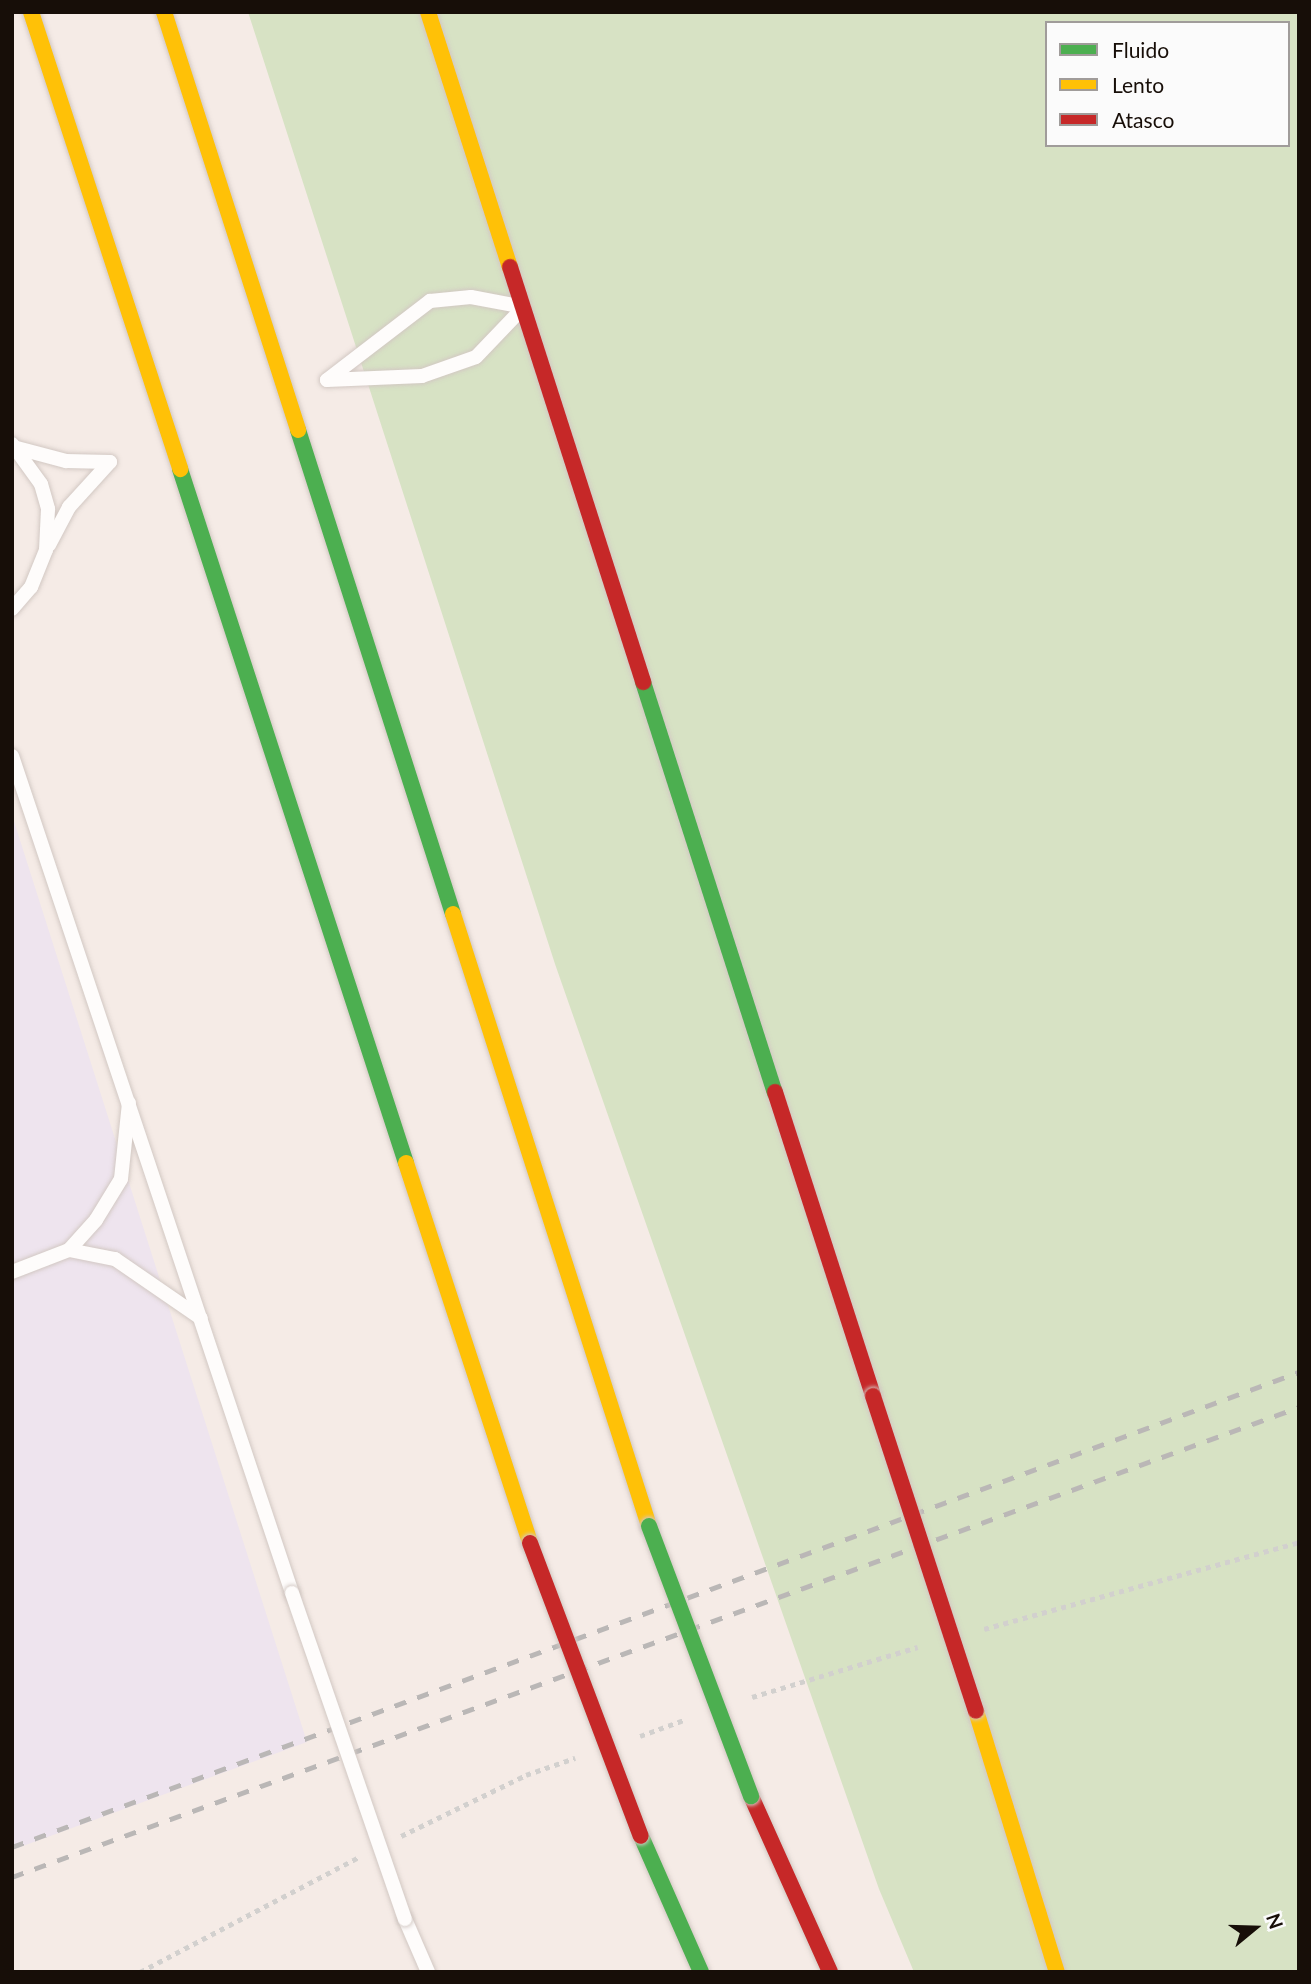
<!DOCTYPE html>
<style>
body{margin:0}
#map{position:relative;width:1311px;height:1984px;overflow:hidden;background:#f5ebe6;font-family:Lato,sans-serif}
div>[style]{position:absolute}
.industrial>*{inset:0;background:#eee4ee}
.green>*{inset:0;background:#d7e2c4}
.path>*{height:4.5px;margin-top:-2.25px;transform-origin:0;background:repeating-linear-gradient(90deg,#d2d0ce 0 5px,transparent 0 10px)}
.roads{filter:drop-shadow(0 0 2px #d2c8c3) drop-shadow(0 0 2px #d2c8c3)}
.lane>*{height:14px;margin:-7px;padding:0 7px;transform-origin:7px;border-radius:7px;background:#fefcfb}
.fast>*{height:16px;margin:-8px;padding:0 8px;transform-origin:8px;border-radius:8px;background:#4caf50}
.slow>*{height:16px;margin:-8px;padding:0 8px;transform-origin:8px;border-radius:8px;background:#ffc107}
.jam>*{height:16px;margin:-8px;padding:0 8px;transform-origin:8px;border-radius:8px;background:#c62828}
.rail>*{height:5px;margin-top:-2.5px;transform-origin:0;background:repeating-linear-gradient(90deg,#bab7b6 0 12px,transparent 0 24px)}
.bridges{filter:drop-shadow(0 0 2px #d2c8c3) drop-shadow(0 0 2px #d2c8c3)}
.lane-bridge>*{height:14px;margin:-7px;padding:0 7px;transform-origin:7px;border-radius:7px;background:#fefcfb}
.fast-bridge>*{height:16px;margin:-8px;padding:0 8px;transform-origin:8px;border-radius:8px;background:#4caf50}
.jam-bridge>*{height:16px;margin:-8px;padding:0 8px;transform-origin:8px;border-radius:8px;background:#c62828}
span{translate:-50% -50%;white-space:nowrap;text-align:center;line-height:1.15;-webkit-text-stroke:6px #fbfbfb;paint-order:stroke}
.frame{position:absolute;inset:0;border:14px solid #170e08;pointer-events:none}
.legend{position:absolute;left:1045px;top:21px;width:245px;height:126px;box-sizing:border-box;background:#fbfbfb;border:2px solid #a09c9a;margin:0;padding:9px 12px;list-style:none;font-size:21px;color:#170e08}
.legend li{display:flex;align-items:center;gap:14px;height:35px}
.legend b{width:35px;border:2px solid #a09c9a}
.north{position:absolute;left:1220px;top:1893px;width:70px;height:70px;-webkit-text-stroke:5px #fbfbfb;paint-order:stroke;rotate:71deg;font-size:19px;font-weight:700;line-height:28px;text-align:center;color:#170e08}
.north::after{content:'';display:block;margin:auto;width:24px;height:32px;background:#170e08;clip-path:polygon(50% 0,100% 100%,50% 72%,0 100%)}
</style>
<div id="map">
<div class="industrial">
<i style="clip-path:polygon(12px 815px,307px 1742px,12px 1850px)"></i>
</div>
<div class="green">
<i style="clip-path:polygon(evenodd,248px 12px,1299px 12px,1299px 1972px,914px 1972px,879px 1889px,555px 964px,248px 12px,1047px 23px,1288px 23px,1288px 145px,1047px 145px,1047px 23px)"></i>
</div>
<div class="path">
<i style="left:984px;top:1629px;width:327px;rotate:-15.4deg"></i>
<i style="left:752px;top:1697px;width:173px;rotate:-16.8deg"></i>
<i style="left:640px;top:1736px;width:47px;rotate:-20deg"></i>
<i style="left:401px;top:1836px;width:139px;rotate:-26deg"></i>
<i style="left:526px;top:1775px;width:52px;rotate:-19.1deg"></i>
<i style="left:140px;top:1972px;width:247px;rotate:-27.7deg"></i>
</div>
<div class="roads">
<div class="lane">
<i style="left:327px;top:380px;width:130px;rotate:-37.5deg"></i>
<i style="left:430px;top:301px;width:41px;rotate:-5.6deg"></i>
<i style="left:471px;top:297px;width:48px;rotate:10.8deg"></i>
<i style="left:327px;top:380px;width:95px;rotate:-2.4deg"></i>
<i style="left:422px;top:376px;width:57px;rotate:-19.4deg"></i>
<i style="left:476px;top:357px;width:64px;rotate:-46.3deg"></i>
<i style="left:12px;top:444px;width:49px;rotate:54.1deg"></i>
<i style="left:41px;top:484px;width:26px;rotate:74deg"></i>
<i style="left:48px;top:509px;width:41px;rotate:92.8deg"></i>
<i style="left:46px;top:550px;width:40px;rotate:112deg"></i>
<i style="left:31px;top:587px;width:29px;rotate:131deg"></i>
<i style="left:17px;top:448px;width:51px;rotate:14.9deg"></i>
<i style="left:66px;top:461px;width:44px;rotate:1.3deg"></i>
<i style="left:49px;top:545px;width:43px;rotate:-62.2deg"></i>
<i style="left:69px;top:507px;width:61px;rotate:-47.7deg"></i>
<i style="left:12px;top:756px;width:883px;rotate:71.5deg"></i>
<i style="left:129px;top:1103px;width:76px;rotate:96deg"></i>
<i style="left:121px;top:1179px;width:48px;rotate:121.4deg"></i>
<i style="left:96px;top:1220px;width:40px;rotate:132deg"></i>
<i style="left:69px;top:1250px;width:47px;rotate:11.1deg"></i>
<i style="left:115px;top:1259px;width:104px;rotate:34.5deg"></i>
<i style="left:12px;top:1272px;width:61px;rotate:-21.1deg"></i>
<i style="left:405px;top:1919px;width:58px;rotate:66.5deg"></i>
</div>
<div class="fast">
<i style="left:298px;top:430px;width:508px;rotate:72.24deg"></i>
<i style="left:180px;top:469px;width:730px;rotate:71.96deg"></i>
<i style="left:643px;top:682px;width:431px;rotate:72.2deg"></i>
<i style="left:641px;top:1836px;width:149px;rotate:66.2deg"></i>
</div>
<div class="slow">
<i style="left:31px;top:12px;width:481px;rotate:71.9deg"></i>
<i style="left:164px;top:12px;width:439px;rotate:72.2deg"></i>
<i style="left:428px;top:12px;width:268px;rotate:72.2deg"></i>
<i style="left:453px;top:914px;width:643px;rotate:72.24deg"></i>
<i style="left:406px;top:1163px;width:400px;rotate:71.9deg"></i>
<i style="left:976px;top:1711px;width:273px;rotate:72.8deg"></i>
</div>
<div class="jam">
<i style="left:510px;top:267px;width:436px;rotate:72.2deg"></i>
<i style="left:775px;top:1092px;width:319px;rotate:72.1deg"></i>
<i style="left:751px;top:1796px;width:193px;rotate:65.8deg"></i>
</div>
</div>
<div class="rail">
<i style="left:12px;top:1847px;width:1372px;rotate:-20.26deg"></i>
<i style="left:12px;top:1877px;width:1370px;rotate:-20.06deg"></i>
</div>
<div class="bridges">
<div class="lane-bridge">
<i style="left:292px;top:1593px;width:345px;rotate:70.9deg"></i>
</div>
<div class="fast-bridge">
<i style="left:649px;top:1526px;width:289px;rotate:69.3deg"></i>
</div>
<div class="jam-bridge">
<i style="left:873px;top:1396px;width:331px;rotate:71.9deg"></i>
<i style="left:530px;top:1543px;width:313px;rotate:69.3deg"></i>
</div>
</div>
<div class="frame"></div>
<ul class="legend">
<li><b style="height:9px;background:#4caf50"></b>Fluido</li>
<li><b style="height:9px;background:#ffc107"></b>Lento</li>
<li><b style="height:9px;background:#c62828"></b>Atasco</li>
</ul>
<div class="north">N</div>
</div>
